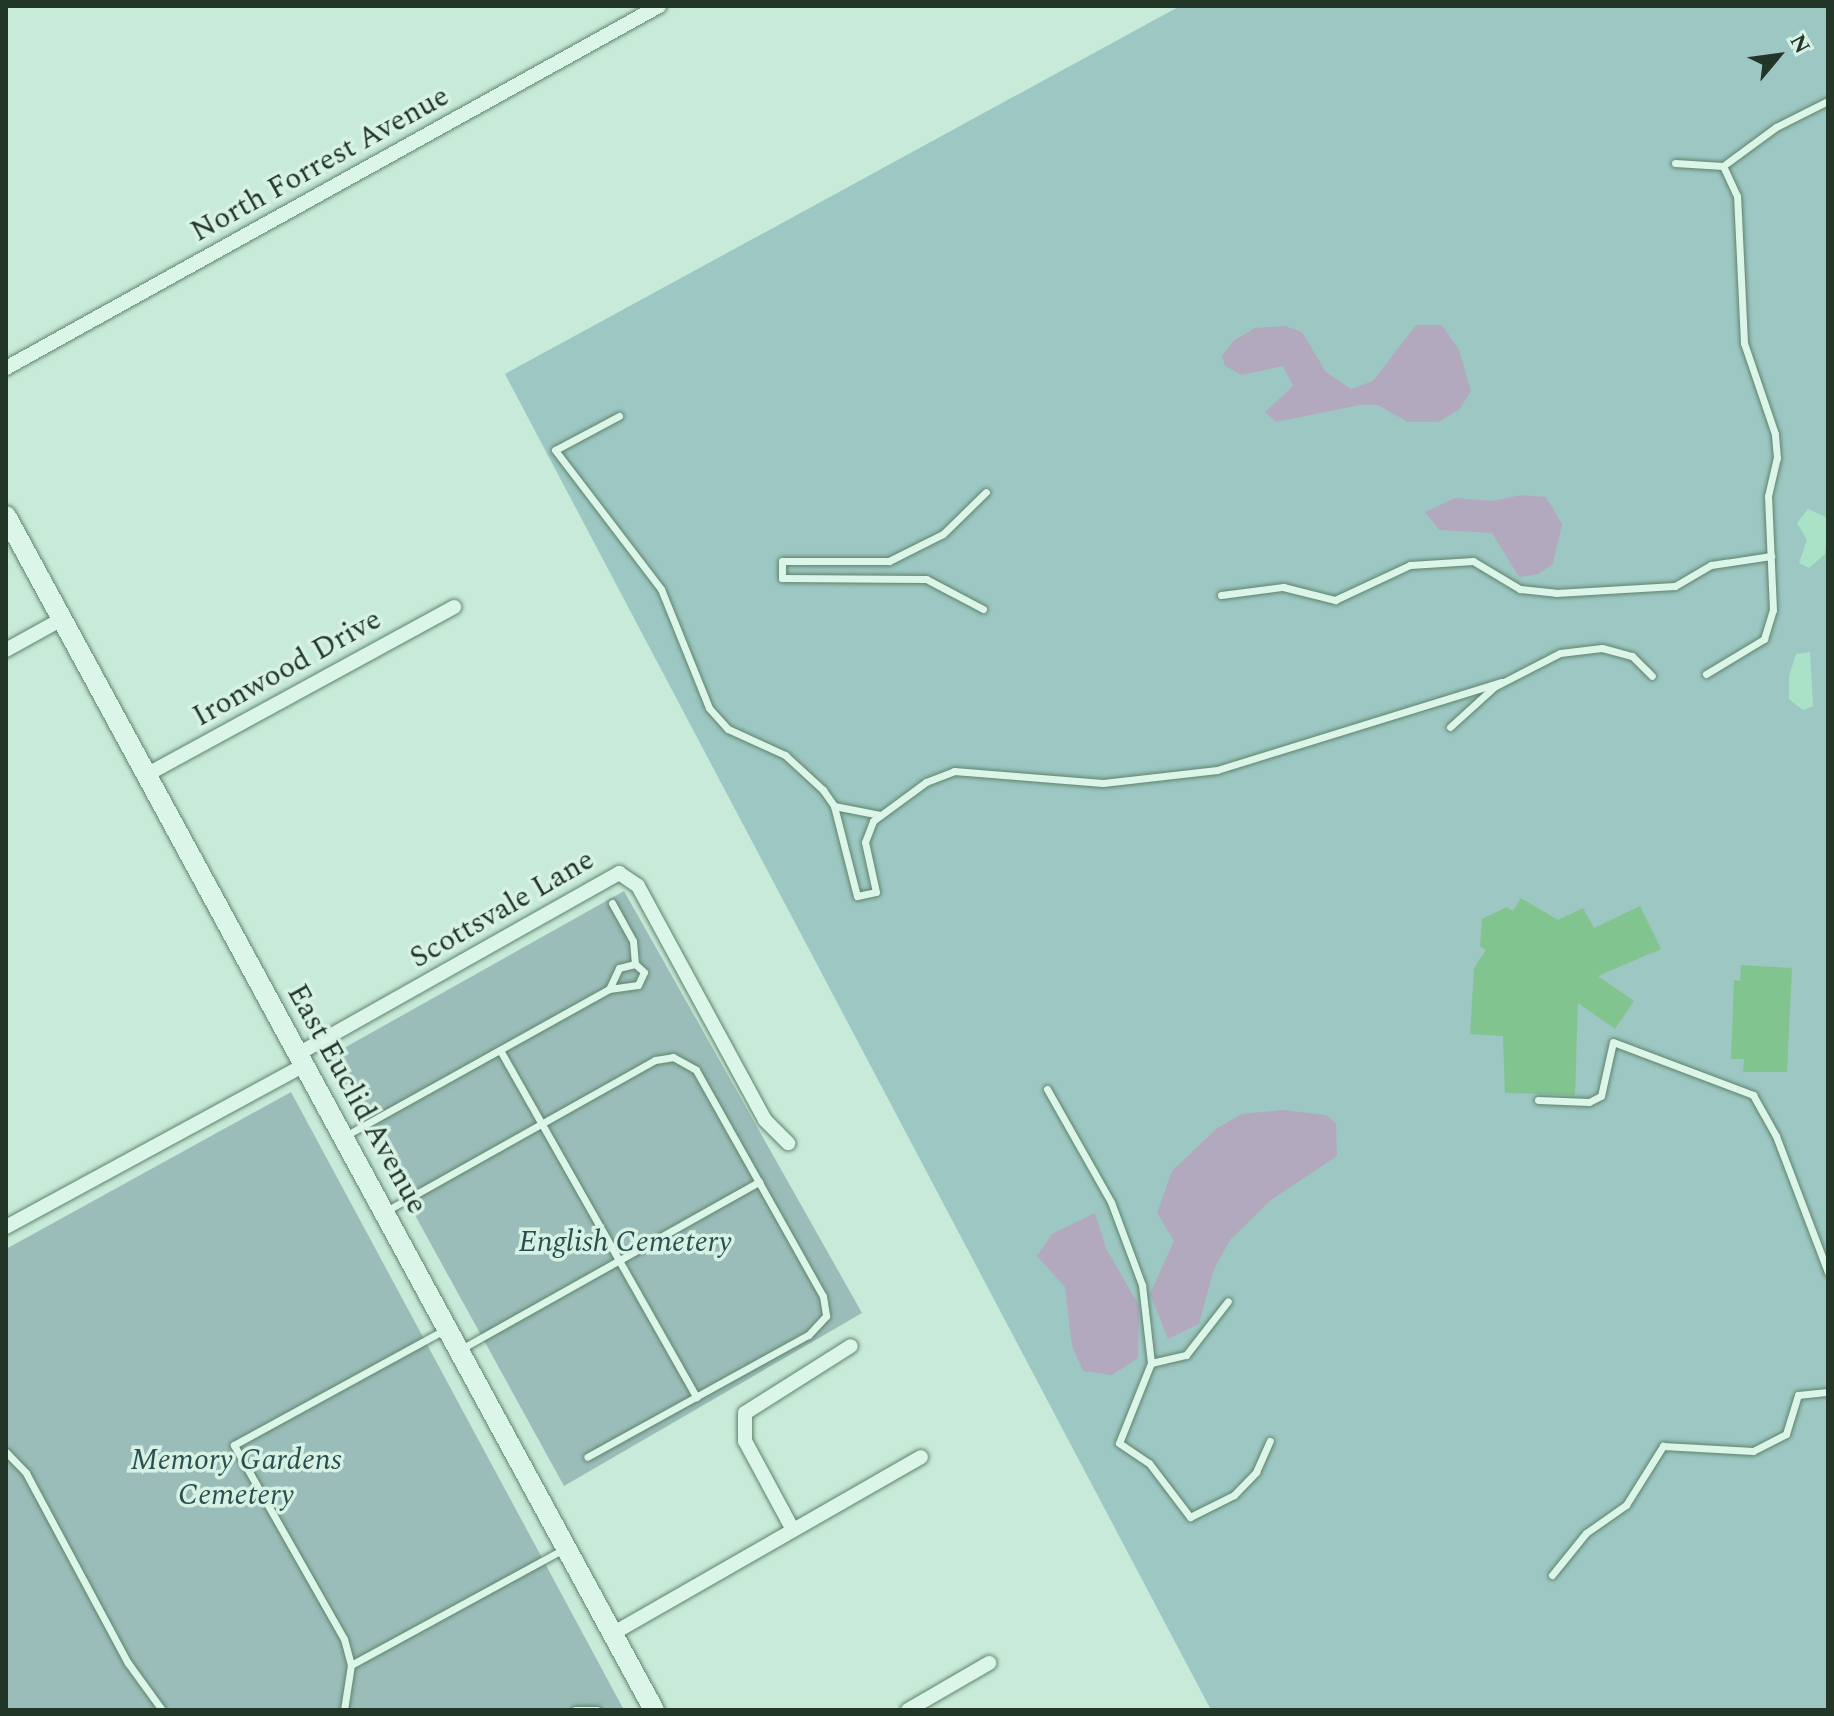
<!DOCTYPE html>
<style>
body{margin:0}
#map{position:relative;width:1834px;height:1716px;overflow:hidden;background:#c8ead9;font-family:Spectral,serif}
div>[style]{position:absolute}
.green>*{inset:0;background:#9dc7c3}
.sand>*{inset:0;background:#a9e2c7}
.cemetery>*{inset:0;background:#9bbdba}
.water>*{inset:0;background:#b3a9be}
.building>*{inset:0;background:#82c48f}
.roads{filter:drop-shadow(0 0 2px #5f846b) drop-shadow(0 0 2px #5f846b)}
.service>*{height:7px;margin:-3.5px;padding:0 3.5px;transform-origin:3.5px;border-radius:3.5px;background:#dbf5e8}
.minor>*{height:14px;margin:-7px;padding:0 7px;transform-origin:7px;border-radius:7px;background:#dbf5e8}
.secondary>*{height:20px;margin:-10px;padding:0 10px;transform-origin:10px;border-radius:10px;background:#dbf5e8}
span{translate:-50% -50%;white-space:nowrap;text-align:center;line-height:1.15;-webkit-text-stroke:7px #d7f2e4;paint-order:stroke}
.street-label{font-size:30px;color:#213627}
.park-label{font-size:30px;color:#2a4f50;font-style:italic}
.frame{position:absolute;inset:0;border:8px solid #213627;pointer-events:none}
.north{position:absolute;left:1738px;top:16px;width:80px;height:80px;-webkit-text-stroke:6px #d7f2e4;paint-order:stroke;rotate:61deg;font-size:22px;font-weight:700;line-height:32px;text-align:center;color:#213627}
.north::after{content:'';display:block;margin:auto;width:28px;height:36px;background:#213627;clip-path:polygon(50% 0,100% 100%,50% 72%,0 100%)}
</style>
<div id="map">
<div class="green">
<i style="clip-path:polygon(1180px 6px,1828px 6px,1828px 1710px,1211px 1710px,505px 374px)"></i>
</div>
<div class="sand">
<i style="clip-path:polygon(1808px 509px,1828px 518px,1825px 554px,1809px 568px,1799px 563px,1807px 540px,1797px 523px)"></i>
<i style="clip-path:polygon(1810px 652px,1813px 706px,1803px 710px,1789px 699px,1789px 676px,1796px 654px)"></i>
</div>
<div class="cemetery">
<i style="clip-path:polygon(624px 891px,862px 1313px,564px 1486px,328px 1057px)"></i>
<i style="clip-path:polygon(291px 1092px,624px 1710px,6px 1710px,6px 1249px)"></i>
</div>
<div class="water">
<i style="clip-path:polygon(1416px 325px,1442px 325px,1459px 350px,1471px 391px,1459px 410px,1438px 422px,1408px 422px,1378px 405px,1360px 405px,1276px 422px,1265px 412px,1293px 386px,1283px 366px,1242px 375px,1225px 366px,1222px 356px,1233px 341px,1255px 328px,1285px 326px,1302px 332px,1326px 372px,1351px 389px,1373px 381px)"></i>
<i style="clip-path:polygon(1521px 495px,1546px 497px,1562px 524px,1553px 564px,1538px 574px,1519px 577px,1492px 533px,1439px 530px,1425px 512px,1455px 498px,1493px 501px)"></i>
<i style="clip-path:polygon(1281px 1110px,1326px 1115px,1336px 1123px,1337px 1156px,1271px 1200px,1230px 1240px,1214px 1269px,1199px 1324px,1168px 1339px,1150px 1294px,1174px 1241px,1157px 1213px,1172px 1171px,1217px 1128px,1242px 1114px)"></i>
<i style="clip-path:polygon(1095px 1213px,1106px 1248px,1139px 1306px,1138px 1358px,1112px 1375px,1083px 1371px,1072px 1346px,1065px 1287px,1037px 1256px,1052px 1234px)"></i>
</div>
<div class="building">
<i style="clip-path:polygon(1521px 898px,1558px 920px,1583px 908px,1594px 928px,1640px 906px,1661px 949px,1598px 976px,1634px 1001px,1615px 1029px,1578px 1003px,1575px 1095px,1505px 1093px,1503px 1036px,1470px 1034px,1474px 968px,1486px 950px,1480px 946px,1482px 919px,1507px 907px,1513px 911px)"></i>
<i style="clip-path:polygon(1741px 965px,1792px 968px,1787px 1072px,1743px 1072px,1744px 1059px,1731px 1059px,1734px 980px,1740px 981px)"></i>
</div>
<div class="roads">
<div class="service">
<i style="left:1675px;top:163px;width:48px;rotate:3.6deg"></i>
<i style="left:619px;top:416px;width:72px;rotate:152deg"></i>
<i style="left:555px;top:450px;width:175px;rotate:52.7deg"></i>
<i style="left:661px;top:589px;width:128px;rotate:68deg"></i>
<i style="left:709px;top:708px;width:28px;rotate:48deg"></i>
<i style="left:728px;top:729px;width:63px;rotate:24.5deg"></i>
<i style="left:785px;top:755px;width:52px;rotate:42.6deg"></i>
<i style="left:823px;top:790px;width:19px;rotate:55deg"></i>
<i style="left:834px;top:806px;width:93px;rotate:75.7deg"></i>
<i style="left:857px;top:896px;width:19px;rotate:-12deg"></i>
<i style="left:876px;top:892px;width:51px;rotate:-102.4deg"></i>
<i style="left:865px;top:842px;width:22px;rotate:-69deg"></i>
<i style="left:873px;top:821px;width:66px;rotate:-36.3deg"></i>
<i style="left:926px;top:782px;width:30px;rotate:-21deg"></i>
<i style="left:954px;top:771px;width:149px;rotate:4.6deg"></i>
<i style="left:1103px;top:783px;width:115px;rotate:-6.5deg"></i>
<i style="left:1217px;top:770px;width:298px;rotate:-17.2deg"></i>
<i style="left:1221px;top:595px;width:63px;rotate:-7.4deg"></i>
<i style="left:1283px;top:587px;width:54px;rotate:14deg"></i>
<i style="left:1335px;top:600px;width:83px;rotate:-25deg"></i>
<i style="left:1410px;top:565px;width:63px;rotate:-3.6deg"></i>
<i style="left:1473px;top:561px;width:55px;rotate:30.8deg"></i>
<i style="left:1520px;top:589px;width:36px;rotate:6deg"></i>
<i style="left:1556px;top:593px;width:119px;rotate:-3.4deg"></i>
<i style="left:1675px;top:586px;width:42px;rotate:-30.3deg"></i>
<i style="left:1711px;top:565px;width:61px;rotate:-8.5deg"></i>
<i style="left:983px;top:609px;width:64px;rotate:-152.2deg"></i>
<i style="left:926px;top:579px;width:144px;rotate:-179.6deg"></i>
<i style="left:782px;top:578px;width:17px;rotate:-90deg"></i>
<i style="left:782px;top:561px;width:107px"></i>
<i style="left:889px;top:561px;width:60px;rotate:-26.6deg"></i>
<i style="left:943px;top:534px;width:60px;rotate:-44.3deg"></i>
<i style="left:1706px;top:674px;width:68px;rotate:-31.1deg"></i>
<i style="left:1764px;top:639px;width:30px;rotate:-73deg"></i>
<i style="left:1773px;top:610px;width:114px;rotate:-92.5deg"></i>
<i style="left:1768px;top:496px;width:39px;rotate:-77deg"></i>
<i style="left:1777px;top:458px;width:24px;rotate:-95deg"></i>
<i style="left:1775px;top:434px;width:96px;rotate:-108.8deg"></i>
<i style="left:1744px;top:343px;width:147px;rotate:-92.7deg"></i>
<i style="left:1737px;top:196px;width:33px;rotate:-115deg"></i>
<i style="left:1723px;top:166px;width:66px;rotate:-36.3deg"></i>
<i style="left:1776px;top:127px;width:58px;rotate:-26.6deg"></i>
<i style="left:1450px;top:727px;width:59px;rotate:-42.3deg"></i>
<i style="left:1494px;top:687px;width:74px;rotate:-27.3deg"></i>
<i style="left:1560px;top:653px;width:42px;rotate:-6.8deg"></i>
<i style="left:1602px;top:648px;width:31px;rotate:15deg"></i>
<i style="left:1632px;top:656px;width:28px;rotate:45deg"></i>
<i style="left:834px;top:806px;width:47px;rotate:11.1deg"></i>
<i style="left:612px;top:903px;width:43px;rotate:61.1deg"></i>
<i style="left:633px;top:941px;width:23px;rotate:85deg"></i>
<i style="left:500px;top:1050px;width:399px;rotate:60.5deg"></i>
<i style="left:1047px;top:1089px;width:130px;rotate:60.5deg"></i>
<i style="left:1111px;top:1202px;width:89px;rotate:69.5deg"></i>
<i style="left:1142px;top:1285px;width:79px;rotate:83.4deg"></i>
<i style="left:1151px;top:1363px;width:86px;rotate:111.8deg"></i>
<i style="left:1119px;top:1443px;width:36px;rotate:34deg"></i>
<i style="left:1149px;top:1463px;width:68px;rotate:52.8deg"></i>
<i style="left:1190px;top:1517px;width:49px;rotate:-26.6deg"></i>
<i style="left:1234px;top:1495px;width:32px;rotate:-46deg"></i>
<i style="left:1256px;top:1472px;width:34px;rotate:-66deg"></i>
<i style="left:1538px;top:1100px;width:51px;rotate:2.2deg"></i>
<i style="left:1589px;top:1102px;width:13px;rotate:-27deg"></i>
<i style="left:1601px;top:1096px;width:55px;rotate:-77.5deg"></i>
<i style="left:1613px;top:1042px;width:150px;rotate:20.7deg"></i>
<i style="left:1753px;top:1095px;width:47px;rotate:60.7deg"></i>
<i style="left:1776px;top:1136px;width:146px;rotate:69.1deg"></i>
<i style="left:345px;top:1136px;width:302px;rotate:-29.1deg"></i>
<i style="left:609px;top:989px;width:29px;rotate:-8deg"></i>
<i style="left:638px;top:985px;width:14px;rotate:-65deg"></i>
<i style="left:644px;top:972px;width:12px;rotate:-138deg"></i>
<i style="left:635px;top:964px;width:16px;rotate:166deg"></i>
<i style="left:619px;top:968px;width:23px;rotate:115deg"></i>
<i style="left:386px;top:1211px;width:308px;rotate:-29.3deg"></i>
<i style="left:655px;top:1060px;width:18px;rotate:-9deg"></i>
<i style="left:673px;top:1057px;width:26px;rotate:29deg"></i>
<i style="left:696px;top:1070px;width:259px;rotate:60.7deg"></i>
<i style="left:823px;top:1296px;width:20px;rotate:81deg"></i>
<i style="left:826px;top:1316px;width:26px;rotate:133deg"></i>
<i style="left:808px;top:1335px;width:252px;rotate:151.1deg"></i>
<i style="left:461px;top:1349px;width:342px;rotate:-29.3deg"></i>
<i style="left:1151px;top:1363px;width:36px;rotate:-13deg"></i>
<i style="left:1186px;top:1355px;width:68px;rotate:-52.1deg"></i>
<i style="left:6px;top:1452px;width:29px;rotate:46deg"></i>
<i style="left:26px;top:1473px;width:216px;rotate:61.8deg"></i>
<i style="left:128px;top:1663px;width:58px;rotate:54.1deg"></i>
<i style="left:1552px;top:1575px;width:54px;rotate:-51deg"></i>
<i style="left:1586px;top:1533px;width:49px;rotate:-35deg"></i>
<i style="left:1626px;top:1505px;width:70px;rotate:-57.9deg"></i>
<i style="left:1663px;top:1446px;width:90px;rotate:3.2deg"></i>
<i style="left:1753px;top:1451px;width:37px;rotate:-27deg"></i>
<i style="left:1786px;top:1434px;width:41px;rotate:-72.9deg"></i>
<i style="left:1798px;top:1395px;width:30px;rotate:-6deg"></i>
<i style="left:351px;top:1665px;width:243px;rotate:-28.6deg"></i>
<i style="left:344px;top:1710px;width:46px;rotate:-81.2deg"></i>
<i style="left:351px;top:1665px;width:27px;rotate:-105deg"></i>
<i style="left:344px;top:1639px;width:223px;rotate:-119.6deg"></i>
<i style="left:234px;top:1445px;width:242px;rotate:-28.7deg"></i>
<i style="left:575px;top:1710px;width:22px"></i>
</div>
<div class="minor">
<i style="left:6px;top:368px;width:747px;rotate:-29deg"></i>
<i style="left:6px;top:650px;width:64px;rotate:-29deg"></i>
<i style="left:146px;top:775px;width:351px;rotate:-28.6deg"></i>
<i style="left:298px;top:1054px;width:369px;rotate:-29.4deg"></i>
<i style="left:619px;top:873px;width:23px;rotate:34deg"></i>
<i style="left:638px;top:886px;width:266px;rotate:61.5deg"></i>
<i style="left:765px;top:1120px;width:33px;rotate:45deg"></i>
<i style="left:6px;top:1227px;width:339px;rotate:-28.5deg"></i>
<i style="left:793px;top:1530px;width:101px;rotate:-118.3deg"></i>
<i style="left:745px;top:1441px;width:28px;rotate:-90deg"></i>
<i style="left:745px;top:1413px;width:125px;rotate:-32.3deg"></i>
<i style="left:612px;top:1634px;width:356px;rotate:-29.8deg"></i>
<i style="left:908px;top:1710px;width:94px;rotate:-30.1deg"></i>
</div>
<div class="secondary">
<i style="left:6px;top:516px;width:1359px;rotate:61.51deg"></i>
</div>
</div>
<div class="street-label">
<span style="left:320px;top:164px;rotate:-29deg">North Forrest Avenue</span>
<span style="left:287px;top:668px;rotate:-29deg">Ironwood Drive</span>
<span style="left:502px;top:909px;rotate:-30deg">Scottsvale Lane</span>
<span style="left:357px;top:1099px;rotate:61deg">East Euclid Avenue</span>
</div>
<div class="park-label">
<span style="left:625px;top:1242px">English Cemetery</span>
<span style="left:236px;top:1477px">Memory Gardens<br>Cemetery</span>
</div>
<div class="frame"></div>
<div class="north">N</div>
</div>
